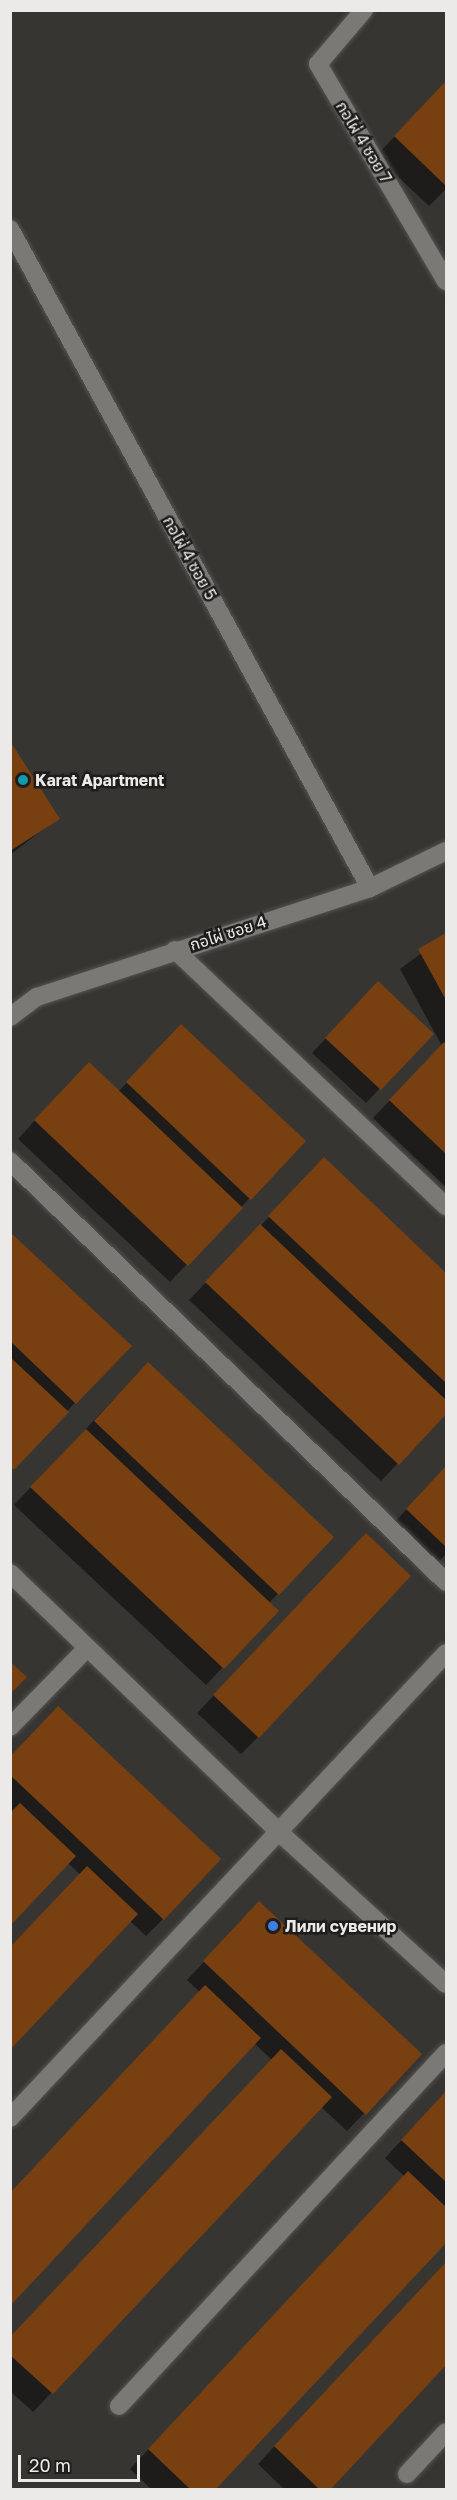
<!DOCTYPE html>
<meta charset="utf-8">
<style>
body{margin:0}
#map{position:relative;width:457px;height:2500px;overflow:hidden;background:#373532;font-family:"Golos Text","Noto Sans Thai",sans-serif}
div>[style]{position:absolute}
.shadow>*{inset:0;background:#0007}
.building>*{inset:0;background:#784011}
.roads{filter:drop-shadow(0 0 2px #545250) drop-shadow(0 0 2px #545250)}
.street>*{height:18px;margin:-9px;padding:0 9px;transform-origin:9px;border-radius:9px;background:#7b7976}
.dots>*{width:16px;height:16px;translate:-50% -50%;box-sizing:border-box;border:3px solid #1e1d1b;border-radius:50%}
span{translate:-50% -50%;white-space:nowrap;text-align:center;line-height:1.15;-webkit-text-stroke:5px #1e1d1b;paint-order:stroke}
.street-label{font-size:16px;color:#eceae8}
.poi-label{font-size:16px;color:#eceae8;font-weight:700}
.left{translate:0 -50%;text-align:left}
.frame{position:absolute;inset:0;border:12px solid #eceae8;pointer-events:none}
.scale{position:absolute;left:18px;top:2455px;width:122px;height:27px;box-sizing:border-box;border:3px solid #eceae8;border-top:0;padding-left:8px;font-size:18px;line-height:21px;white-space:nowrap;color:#eceae8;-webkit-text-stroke:4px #1e1d1b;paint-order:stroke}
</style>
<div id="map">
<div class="shadow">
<i style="clip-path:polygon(446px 83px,446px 189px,429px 206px,376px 156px)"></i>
<i style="clip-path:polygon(10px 744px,58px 818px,10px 855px)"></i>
<i style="clip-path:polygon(446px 935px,446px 1187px,373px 1118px,442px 1046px,400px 969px)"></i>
<i style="clip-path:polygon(364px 997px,431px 1034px,366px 1103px,312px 1053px)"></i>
<i style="clip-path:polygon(164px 1043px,304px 1141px,170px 1282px,18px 1139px,71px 1081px,118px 1092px)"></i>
<i style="clip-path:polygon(324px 1160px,446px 1275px,446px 1412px,381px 1481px,189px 1300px)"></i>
<i style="clip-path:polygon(10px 1234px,129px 1346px,10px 1471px)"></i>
<i style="clip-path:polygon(131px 1381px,332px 1537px,269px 1603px,277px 1611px,206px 1685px,14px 1505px)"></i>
<i style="clip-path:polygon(446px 1467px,446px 1554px,433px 1568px,390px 1527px)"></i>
<i style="clip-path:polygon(349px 1553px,258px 1737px,241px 1754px,197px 1713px)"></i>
<i style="clip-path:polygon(10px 1758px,163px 1919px,146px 1936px,10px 1809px)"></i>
<i style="clip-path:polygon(242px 1921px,420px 2054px,347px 2131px,321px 2107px,33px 2412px,10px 2391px,10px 2338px,272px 2060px,187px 1980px)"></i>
<i style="clip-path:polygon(446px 2092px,446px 2241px,213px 2490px,152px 2490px,130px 2469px,404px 2176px,385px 2158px)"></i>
<i style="clip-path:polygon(446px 2263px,446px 2362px,327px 2490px,285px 2490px,258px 2464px)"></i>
</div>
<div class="building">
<i style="clip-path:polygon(446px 81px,446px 186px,394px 136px)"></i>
<i style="clip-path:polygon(10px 741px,60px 819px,10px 851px)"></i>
<i style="clip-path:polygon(446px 933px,446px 1000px,418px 949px)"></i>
<i style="clip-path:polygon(378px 981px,434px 1034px,381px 1090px,325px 1038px)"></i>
<i style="clip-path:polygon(181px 1024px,306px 1141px,251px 1200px,126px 1082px)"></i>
<i style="clip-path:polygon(444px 1042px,446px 1044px,446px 1154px,389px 1100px)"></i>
<i style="clip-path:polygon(89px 1062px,243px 1208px,188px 1266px,34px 1120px)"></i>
<i style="clip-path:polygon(324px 1157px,446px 1273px,446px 1383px,268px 1216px)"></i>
<i style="clip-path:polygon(260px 1224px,446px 1400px,446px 1414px,399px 1465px,205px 1282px)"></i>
<i style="clip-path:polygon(10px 1232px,132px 1346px,76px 1404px,10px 1341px)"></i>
<i style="clip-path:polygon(10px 1357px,69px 1412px,14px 1470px,10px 1467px)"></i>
<i style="clip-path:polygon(148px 1362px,334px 1537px,279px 1595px,94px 1421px)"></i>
<i style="clip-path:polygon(86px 1429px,279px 1611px,224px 1669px,30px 1487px)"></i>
<i style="clip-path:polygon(446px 1466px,446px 1547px,406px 1509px)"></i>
<i style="clip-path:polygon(366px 1533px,411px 1576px,259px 1738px,213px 1695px)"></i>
<i style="clip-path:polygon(10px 1662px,27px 1677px,10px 1694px)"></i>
<i style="clip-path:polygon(58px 1706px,221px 1859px,164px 1920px,10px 1775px,10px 1757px)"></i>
<i style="clip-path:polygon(20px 1803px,76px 1856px,10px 1926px,10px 1813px)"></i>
<i style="clip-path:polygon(87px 1866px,138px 1914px,10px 2050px,10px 1947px)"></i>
<i style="clip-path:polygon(259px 1901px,422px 2054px,366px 2115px,203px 1961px)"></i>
<i style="clip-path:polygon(205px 1985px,261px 2038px,10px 2306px,10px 2193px)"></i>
<i style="clip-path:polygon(281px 2049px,332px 2097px,53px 2394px,10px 2355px,10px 2337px)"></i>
<i style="clip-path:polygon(446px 2091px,446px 2182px,401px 2140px)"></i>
<i style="clip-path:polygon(408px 2171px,446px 2207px,446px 2243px,215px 2490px,191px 2490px,148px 2449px)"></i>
<i style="clip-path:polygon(446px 2262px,446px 2365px,330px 2490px,320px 2490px,274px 2446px)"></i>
</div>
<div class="roads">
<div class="street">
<i style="left:364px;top:10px;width:71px;rotate:130.4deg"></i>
<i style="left:318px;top:64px;width:252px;rotate:59.5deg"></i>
<i style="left:10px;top:229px;width:751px;rotate:61.35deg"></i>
<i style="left:175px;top:950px;width:373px;rotate:43.4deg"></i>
<i style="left:10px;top:1017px;width:34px;rotate:-37deg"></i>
<i style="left:37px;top:997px;width:350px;rotate:-18.1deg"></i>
<i style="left:370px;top:888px;width:85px;rotate:-26deg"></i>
<i style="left:10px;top:1161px;width:606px;rotate:44deg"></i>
<i style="left:10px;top:1573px;width:375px;rotate:43.9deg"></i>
<i style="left:280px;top:1833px;width:224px;rotate:42.3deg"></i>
<i style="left:10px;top:1727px;width:110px;rotate:-45.7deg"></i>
<i style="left:10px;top:2118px;width:637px;rotate:-46.84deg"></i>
<i style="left:119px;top:2406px;width:481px;rotate:-47.2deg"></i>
<i style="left:407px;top:2474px;width:57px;rotate:-47.1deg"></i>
</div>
</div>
<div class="dots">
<i style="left:23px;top:780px;background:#0f9aa8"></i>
<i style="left:273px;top:1926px;background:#3f7fe0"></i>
</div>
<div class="street-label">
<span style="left:364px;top:142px;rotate:59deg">กอไผ่ 4 ซอย 7</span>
<span style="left:190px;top:558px;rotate:61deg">กอไผ่ 4 ซอย 5</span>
<span style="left:228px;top:933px;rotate:-18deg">กอไผ่ ซอย 4</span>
</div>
<div class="poi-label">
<span class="left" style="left:35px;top:780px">Karat Apartment</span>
<span class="left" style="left:285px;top:1926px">Лили сувенир</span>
</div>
<div class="frame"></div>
<div class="scale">20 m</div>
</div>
